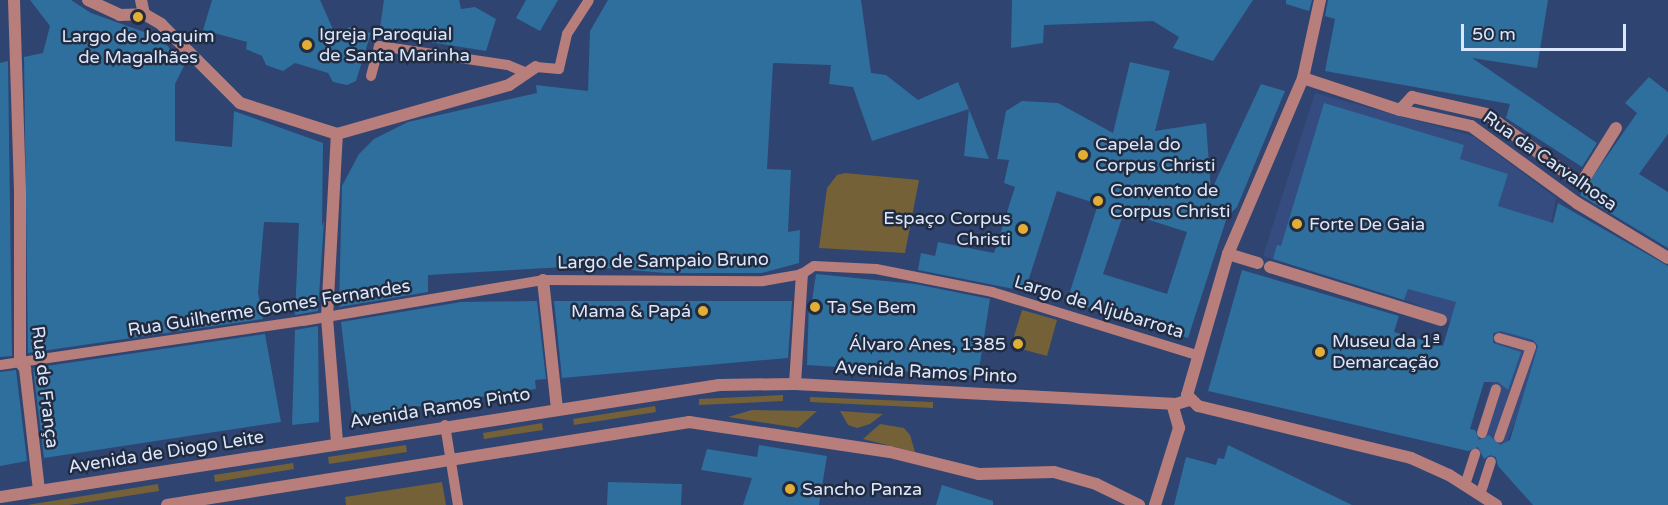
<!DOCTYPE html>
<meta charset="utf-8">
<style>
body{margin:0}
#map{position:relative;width:1668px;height:505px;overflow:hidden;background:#2f4470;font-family:"Varela Round",sans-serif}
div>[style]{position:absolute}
.built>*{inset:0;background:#344c7f}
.green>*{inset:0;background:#756138}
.building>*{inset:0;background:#2e6f9e}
.service>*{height:10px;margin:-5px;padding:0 5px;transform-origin:5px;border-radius:5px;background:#b77e7b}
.pedestrian>*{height:12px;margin:-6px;padding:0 6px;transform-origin:6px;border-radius:6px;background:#b77e7b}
.minor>*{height:12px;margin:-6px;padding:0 6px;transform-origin:6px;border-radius:6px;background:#b77e7b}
.tertiary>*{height:12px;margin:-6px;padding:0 6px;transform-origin:6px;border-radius:6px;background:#b77e7b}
.dots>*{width:16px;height:16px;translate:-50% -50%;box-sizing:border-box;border:3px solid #212c40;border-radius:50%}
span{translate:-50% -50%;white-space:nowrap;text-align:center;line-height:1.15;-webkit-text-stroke:5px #212c40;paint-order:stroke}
.poi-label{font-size:18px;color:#dce7fd}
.left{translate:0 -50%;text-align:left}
.right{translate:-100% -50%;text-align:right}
.street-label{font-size:18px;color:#dce7fd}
.scale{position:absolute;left:1461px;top:24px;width:165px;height:27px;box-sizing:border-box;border:3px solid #dce7fd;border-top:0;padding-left:8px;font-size:18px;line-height:21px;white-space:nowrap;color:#dce7fd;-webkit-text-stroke:4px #212c40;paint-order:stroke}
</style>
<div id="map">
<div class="built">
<i style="clip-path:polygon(1315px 93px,1473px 136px,1556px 198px,1539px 283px,1549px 336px,1499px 462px,1471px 451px,1502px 347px,1411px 302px,1263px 256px)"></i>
</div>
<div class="green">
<i style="clip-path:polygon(845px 173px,919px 180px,905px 253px,819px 248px,827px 188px,837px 175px)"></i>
<i style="clip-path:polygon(1022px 310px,1057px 320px,1047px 356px,1011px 346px)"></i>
<i style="clip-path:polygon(783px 395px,783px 401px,699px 405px,699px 399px)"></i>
<i style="clip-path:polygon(810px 397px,933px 402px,933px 408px,810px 402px)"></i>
<i style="clip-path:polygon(655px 406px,656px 412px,574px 425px,573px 419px)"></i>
<i style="clip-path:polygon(752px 410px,817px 411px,798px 428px,728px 417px)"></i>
<i style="clip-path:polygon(840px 411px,883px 414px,870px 424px,857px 428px,848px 425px)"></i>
<i style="clip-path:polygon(542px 423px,543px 430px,484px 439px,483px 433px)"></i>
<i style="clip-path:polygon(880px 424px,904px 428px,910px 435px,915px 452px,863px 439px)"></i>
<i style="clip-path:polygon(406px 445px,407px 452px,329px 464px,328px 457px)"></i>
<i style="clip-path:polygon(293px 463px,294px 469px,215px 482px,214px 475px)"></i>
<i style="clip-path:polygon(442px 482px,446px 505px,346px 505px,345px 497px)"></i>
<i style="clip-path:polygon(158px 484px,159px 491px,69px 505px,27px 505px)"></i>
</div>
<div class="building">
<i style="clip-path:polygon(30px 0,71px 0,91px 13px,161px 38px,184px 66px,175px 84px,175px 141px,232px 147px,234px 111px,323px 143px,322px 226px,324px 221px,318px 311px,295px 315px,299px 223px,264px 222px,258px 293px,263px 319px,28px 353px,24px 57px,43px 53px,50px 26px)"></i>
<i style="clip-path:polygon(212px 0,320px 0,336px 36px,349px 27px,371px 33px,356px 81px,347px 85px,333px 82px,328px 73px,295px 63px,283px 71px,266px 65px,262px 56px,246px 49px,247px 42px,203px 30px)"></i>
<i style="clip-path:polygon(384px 0,459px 0,461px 9px,475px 7px,496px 19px,486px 51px,379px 34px)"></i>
<i style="clip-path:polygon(526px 0,558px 0,540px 31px,516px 18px)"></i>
<i style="clip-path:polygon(608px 0,861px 0,871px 73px,886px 75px,918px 100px,958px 82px,989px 159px,964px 156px,969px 109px,872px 141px,853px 87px,829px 84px,831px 65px,773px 63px,767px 169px,791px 170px,788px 232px,800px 230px,799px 263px,762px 273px,666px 273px,582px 266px,428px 275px,428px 292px,339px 307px,342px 186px,359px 154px,374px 139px,408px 122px,537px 93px,536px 85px,588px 91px,590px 31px)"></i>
<i style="clip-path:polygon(1012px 0,1253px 0,1213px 61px,1173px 48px,1179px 37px,1153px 21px,1044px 25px,1043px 43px,1011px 48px)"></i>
<i style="clip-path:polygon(1286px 0,1312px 0,1309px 11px,1286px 4px)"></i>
<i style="clip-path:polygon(1328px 0,1548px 0,1537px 68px,1472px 58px,1597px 143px,1582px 167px,1506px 118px,1510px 104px,1325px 71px,1335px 19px,1325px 16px)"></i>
<i style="clip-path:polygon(8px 61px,12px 356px,0 357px,0 63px)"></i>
<i style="clip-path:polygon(evenodd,1130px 62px,1170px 71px,1155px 131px,1206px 123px,1211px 191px,1261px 84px,1285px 91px,1237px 207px,1227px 217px,1188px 338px,1067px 301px,1098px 204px,1057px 191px,1025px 291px,918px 270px,921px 253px,935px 256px,938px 242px,994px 253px,1015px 187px,1004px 183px,1009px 160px,997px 159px,1006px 111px,1022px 101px,1058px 103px,1113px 133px,1130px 62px,1124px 212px,1187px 232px,1167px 294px,1103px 274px,1124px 212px)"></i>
<i style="clip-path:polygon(1649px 77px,1668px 92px,1668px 134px,1639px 174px,1668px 192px,1668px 248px,1580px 195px,1637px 113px,1625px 103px)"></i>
<i style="clip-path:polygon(evenodd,1324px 103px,1464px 145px,1460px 159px,1508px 174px,1498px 206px,1553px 223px,1558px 203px,1668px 266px,1668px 505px,1533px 505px,1498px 466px,1496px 457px,1490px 455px,1484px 459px,1478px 447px,1468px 451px,1208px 391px,1242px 270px,1399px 316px,1394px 332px,1443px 346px,1456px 302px,1408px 289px,1404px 300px,1273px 259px,1277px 245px,1281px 246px,1324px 103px,1501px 331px,1533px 340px,1538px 346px,1510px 440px,1500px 445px,1489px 435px,1479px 440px,1475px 430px,1470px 429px,1484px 382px,1498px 382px,1508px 390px,1521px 352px,1493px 343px,1493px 333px,1501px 331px)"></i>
<i style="clip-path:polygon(816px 274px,915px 284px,990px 299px,978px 376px,807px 365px,809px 301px,812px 301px)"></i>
<i style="clip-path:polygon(537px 301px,546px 379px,535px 380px,536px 389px,352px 416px,341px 322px,461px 302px)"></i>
<i style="clip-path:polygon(554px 301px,792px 301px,788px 358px,562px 378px)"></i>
<i style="clip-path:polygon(318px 326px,319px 422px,292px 425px,295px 330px)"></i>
<i style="clip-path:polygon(265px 334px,281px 422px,44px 458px,33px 368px)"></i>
<i style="clip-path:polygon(16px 370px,27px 461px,0 466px,0 372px)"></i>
<i style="clip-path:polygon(759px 445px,827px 456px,819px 505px,743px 505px,752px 478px,701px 470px,707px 449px,757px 457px)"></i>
<i style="clip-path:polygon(1228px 445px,1352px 505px,1174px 505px,1186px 457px,1216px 465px,1218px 458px,1224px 459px)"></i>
<i style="clip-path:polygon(608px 482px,682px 484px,681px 505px,607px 505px)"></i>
<i style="clip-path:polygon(942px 485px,993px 501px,993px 505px,936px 505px)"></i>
</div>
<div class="service">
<i style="left:536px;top:67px;width:23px;rotate:5deg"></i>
<i style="left:559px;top:69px;width:36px;rotate:-77deg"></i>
<i style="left:567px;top:34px;width:40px;rotate:-57.1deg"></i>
<i style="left:371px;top:76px;width:31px;rotate:-75deg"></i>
<i style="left:379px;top:46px;width:130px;rotate:8.4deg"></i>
<i style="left:508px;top:65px;width:21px;rotate:23deg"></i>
<i style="left:1499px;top:338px;width:33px;rotate:16deg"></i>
<i style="left:1531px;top:347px;width:96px;rotate:109.4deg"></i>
<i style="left:0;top:365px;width:306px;rotate:-8.3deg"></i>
<i style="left:303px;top:321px;width:243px;rotate:-9.7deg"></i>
<i style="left:543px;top:280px;width:220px;rotate:0.3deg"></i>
<i style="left:763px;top:281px;width:40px;rotate:-10deg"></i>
<i style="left:802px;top:274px;width:14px;rotate:-34deg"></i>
<i style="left:814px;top:266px;width:62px;rotate:2.8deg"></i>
<i style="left:876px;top:269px;width:118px;rotate:11.2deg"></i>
<i style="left:992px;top:292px;width:214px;rotate:17.1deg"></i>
<i style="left:445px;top:425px;width:81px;rotate:80.8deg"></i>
<i style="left:1482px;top:433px;width:46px;rotate:-72.3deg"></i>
<i style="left:1465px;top:485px;width:33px;rotate:-72deg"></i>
<i style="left:1480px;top:495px;width:35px;rotate:-72deg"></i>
</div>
<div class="pedestrian">
<i style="left:14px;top:0;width:193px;rotate:88.2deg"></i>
<i style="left:20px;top:193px;width:169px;rotate:90deg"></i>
<i style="left:20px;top:362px;width:9px;rotate:54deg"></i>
<i style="left:25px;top:369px;width:122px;rotate:83.4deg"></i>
<i style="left:1228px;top:254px;width:31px;rotate:17deg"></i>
<i style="left:1270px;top:267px;width:179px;rotate:17.2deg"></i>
<i style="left:167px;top:505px;width:529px;rotate:-9.03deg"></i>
<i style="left:689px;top:422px;width:203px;rotate:8.5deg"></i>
<i style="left:890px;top:452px;width:92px;rotate:13.9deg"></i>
<i style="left:979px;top:474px;width:75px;rotate:-1.5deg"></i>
<i style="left:1054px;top:472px;width:44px;rotate:15.9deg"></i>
<i style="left:1096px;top:484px;width:48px;rotate:26deg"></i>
<i style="left:1155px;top:505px;width:81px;rotate:-72.7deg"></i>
<i style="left:1179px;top:428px;width:25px;rotate:-106deg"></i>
</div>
<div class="minor">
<i style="left:88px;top:0;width:35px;rotate:25deg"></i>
<i style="left:120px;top:15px;width:24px;rotate:-2deg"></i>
<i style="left:141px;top:0;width:14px;rotate:78deg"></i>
<i style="left:144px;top:14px;width:20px;rotate:30deg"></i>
<i style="left:161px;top:24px;width:112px;rotate:45deg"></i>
<i style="left:240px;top:103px;width:102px;rotate:17.7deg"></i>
<i style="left:337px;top:134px;width:179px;rotate:-15.9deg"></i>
<i style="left:509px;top:85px;width:32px;rotate:-34deg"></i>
<i style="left:1303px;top:78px;width:102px;rotate:18.3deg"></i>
<i style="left:1400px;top:110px;width:73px;rotate:12.7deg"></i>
<i style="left:1471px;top:126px;width:131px;rotate:36deg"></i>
<i style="left:1577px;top:203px;width:106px;rotate:31.1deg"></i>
<i style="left:1400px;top:110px;width:18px;rotate:-47deg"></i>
<i style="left:1412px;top:97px;width:76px;rotate:12.9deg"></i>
<i style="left:1486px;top:114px;width:118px;rotate:36.4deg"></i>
<i style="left:1581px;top:184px;width:66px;rotate:-58deg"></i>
<i style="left:543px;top:280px;width:129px;rotate:83.8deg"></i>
<i style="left:795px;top:384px;width:110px;rotate:-86.4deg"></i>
<i style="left:337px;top:442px;width:125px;rotate:-94.6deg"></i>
<i style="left:327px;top:317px;width:183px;rotate:-86.9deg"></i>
<i style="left:0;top:497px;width:728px;rotate:-8.85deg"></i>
<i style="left:719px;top:385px;width:76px;rotate:-0.8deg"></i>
<i style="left:795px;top:384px;width:382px;rotate:3deg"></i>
<i style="left:1176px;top:404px;width:14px;rotate:-17deg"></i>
</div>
<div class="tertiary">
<i style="left:1320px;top:0;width:80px;rotate:102.3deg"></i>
<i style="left:1303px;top:78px;width:191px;rotate:113.1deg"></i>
<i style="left:1228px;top:254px;width:147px;rotate:106.2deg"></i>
<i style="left:1187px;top:395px;width:16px;rotate:45deg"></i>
<i style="left:1198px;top:406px;width:219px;rotate:13.7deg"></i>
<i style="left:1411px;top:458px;width:42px;rotate:24.1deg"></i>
<i style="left:1449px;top:475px;width:56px;rotate:32.6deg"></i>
</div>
<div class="dots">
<i style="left:138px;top:17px;background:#e3ae35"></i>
<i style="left:307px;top:45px;background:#e3ae35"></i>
<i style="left:1083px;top:155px;background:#e3ae35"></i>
<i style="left:1098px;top:201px;background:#e3ae35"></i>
<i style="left:1297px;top:224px;background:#e3ae35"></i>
<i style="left:1023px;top:229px;background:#e3ae35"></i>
<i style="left:815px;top:307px;background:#e3ae35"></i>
<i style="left:703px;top:311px;background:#e3ae35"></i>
<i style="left:1018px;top:344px;background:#e3ae35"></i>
<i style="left:1320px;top:352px;background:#e3ae35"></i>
<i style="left:790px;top:489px;background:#e3ae35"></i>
</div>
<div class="poi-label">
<span class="left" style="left:319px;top:45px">Igreja Paroquial<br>de Santa Marinha</span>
<span style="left:138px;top:47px">Largo de Joaquim<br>de Magalhães</span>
<span class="left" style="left:1095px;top:155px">Capela do<br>Corpus Christi</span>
<span class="left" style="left:1110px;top:201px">Convento de<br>Corpus Christi</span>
<span class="right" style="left:1011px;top:229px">Espaço Corpus<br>Christi</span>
<span class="left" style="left:1309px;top:224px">Forte De Gaia</span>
<span class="left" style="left:827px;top:307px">Ta Se Bem</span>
<span class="right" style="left:691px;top:311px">Mama &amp; Papá</span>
<span class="left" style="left:1332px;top:352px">Museu da 1ª<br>Demarcação</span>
<span class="right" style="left:1006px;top:344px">Álvaro Anes, 1385</span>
<span class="left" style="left:802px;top:489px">Sancho Panza</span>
</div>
<div class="street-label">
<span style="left:1550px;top:161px;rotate:35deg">Rua da Carvalhosa</span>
<span style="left:663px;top:261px;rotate:-1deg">Largo de Sampaio Bruno</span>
<span style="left:1099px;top:307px;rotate:17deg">Largo de Aljubarrota</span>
<span style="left:269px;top:308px;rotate:-9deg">Rua Guilherme Gomes Fernandes</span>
<span style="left:926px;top:372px;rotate:3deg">Avenida Ramos Pinto</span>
<span style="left:45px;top:387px;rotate:83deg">Rua de França</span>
<span style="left:440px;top:408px;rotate:-9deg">Avenida Ramos Pinto</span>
<span style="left:166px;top:452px;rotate:-9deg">Avenida de Diogo Leite</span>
</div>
<div class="scale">50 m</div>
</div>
